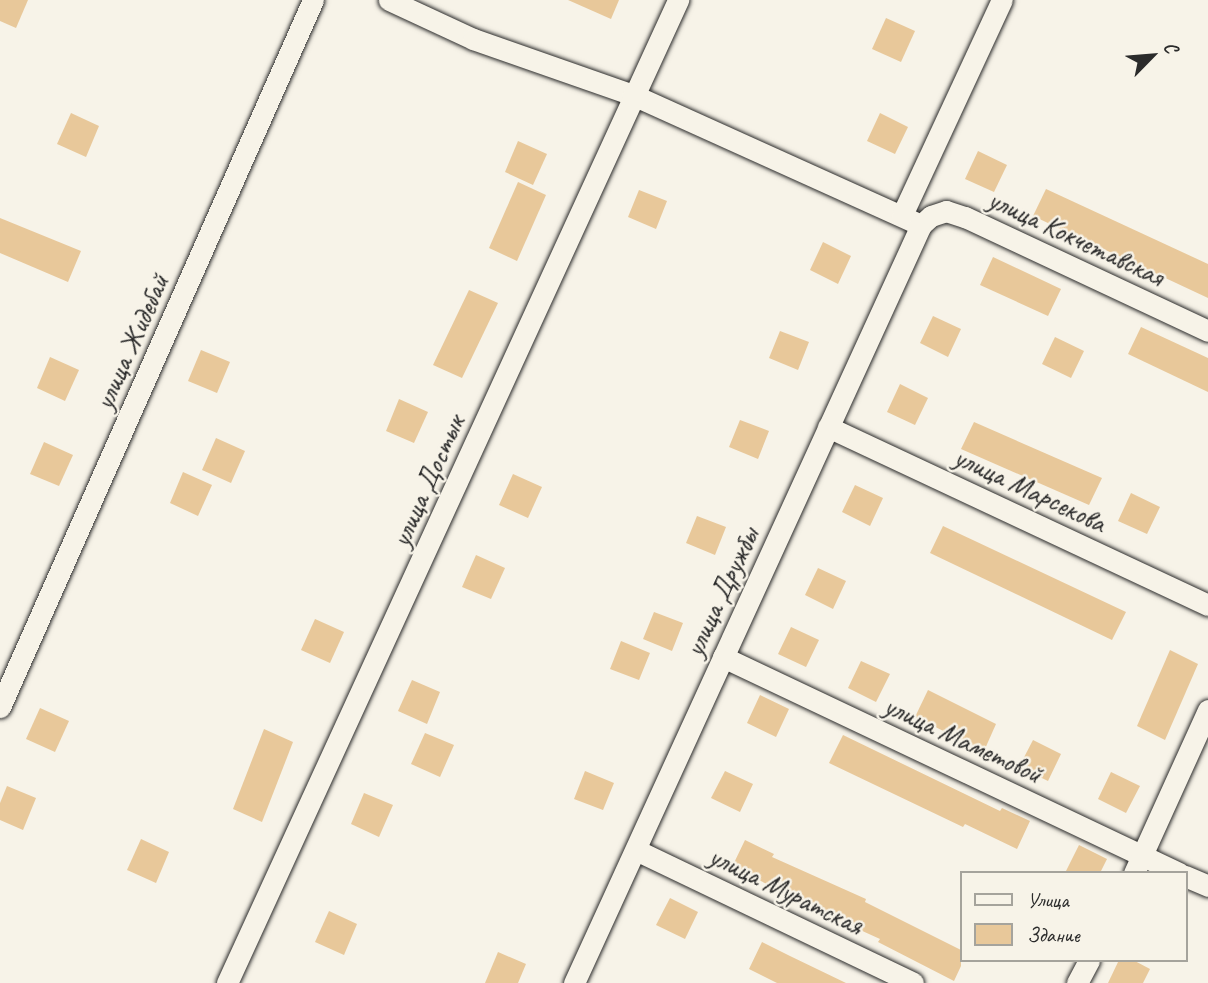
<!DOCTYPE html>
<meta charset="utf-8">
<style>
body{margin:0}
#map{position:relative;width:1208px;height:983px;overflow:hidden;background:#f7f3e8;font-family:Caveat,sans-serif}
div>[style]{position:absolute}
.building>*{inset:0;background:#e8c89a}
.roads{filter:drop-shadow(0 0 2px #2b2b2b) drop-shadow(0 0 2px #2b2b2b)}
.street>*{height:21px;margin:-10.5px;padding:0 10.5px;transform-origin:10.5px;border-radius:10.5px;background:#f7f3e8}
span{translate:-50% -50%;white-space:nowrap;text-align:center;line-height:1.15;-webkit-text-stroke:5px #f7f3e8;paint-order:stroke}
.street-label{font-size:28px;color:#2b2b2b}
.legend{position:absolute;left:960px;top:871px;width:228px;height:91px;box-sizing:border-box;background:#f7f3e8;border:2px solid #a5a39c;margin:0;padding:9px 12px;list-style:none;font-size:21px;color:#2b2b2b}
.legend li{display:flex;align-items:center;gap:14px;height:35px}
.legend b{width:35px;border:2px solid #a5a39c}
.north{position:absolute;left:1117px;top:21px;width:70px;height:70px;-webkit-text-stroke:5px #f7f3e8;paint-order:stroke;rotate:65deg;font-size:19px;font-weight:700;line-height:28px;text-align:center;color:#2b2b2b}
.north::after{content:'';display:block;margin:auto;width:24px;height:32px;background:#2b2b2b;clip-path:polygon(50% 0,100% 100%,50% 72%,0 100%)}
</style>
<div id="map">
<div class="building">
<i style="clip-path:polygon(0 0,28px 0,16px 28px,0 21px)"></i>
<i style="clip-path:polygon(568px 0,619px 0,611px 19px)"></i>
<i style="clip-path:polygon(886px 18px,915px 31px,901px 62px,872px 49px)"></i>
<i style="clip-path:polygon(71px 113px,99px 126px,86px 157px,57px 144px)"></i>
<i style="clip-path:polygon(880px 113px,908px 127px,895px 154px,867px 141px)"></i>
<i style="clip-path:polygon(518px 141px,547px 154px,533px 185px,505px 172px)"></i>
<i style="clip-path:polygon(978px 151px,1007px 165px,994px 192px,965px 179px)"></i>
<i style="clip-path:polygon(518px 182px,546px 195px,517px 261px,489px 248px)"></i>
<i style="clip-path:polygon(1046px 189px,1208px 264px,1208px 298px,1033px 216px)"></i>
<i style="clip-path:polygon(639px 190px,667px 201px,656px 229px,628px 217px)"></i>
<i style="clip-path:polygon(0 218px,81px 251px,68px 282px,0 253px)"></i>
<i style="clip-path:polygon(823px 242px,851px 256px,838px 284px,810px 270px)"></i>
<i style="clip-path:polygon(993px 257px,1061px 289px,1048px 316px,980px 285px)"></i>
<i style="clip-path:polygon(469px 290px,498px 303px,462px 378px,433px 365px)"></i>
<i style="clip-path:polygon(933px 316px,961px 329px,948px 357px,920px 343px)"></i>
<i style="clip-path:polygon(1141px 327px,1208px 358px,1208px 392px,1128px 354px)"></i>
<i style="clip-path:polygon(780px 331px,809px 342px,798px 370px,769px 358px)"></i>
<i style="clip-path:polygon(1055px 337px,1084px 351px,1071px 378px,1042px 364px)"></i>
<i style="clip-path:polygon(201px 350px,230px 362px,217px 393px,188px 381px)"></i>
<i style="clip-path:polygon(50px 357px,79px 370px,65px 401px,37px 388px)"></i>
<i style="clip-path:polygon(900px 384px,928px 398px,915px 425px,887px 412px)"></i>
<i style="clip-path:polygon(399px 399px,428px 412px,414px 443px,386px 431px)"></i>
<i style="clip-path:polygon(740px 420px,769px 431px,758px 459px,729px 447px)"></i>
<i style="clip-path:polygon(974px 422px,1102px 478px,1089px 505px,961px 449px)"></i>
<i style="clip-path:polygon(216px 438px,245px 451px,231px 483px,202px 470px)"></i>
<i style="clip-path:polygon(44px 442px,73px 455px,59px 486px,30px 474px)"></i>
<i style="clip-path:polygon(183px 472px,212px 485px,198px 516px,170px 503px)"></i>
<i style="clip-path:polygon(513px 474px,542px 487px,528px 518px,499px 505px)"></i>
<i style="clip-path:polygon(855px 485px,883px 498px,870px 526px,842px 512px)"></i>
<i style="clip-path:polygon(1131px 493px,1160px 507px,1147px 534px,1118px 521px)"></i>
<i style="clip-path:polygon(697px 516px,726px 527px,715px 555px,686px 543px)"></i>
<i style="clip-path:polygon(943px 526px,1126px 612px,1112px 640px,930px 553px)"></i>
<i style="clip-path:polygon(476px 555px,505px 568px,491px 599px,462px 587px)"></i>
<i style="clip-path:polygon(818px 568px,846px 581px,833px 609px,805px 595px)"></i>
<i style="clip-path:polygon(654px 612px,683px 623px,672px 651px,643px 639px)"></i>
<i style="clip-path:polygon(315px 619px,344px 632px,330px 663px,301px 650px)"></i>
<i style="clip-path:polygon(791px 627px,819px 640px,806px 667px,778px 654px)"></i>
<i style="clip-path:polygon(621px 641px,650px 653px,639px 680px,610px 669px)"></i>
<i style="clip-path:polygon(1170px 650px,1198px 664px,1165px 740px,1137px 726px)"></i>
<i style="clip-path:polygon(861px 661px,890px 674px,876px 702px,848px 688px)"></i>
<i style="clip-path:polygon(412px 680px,440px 692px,427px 724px,398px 711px)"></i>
<i style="clip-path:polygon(928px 690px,996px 724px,984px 751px,915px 717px)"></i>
<i style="clip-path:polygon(760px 695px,789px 709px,776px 737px,747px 723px)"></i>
<i style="clip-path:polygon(40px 708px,69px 721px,55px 752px,26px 739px)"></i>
<i style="clip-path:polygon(264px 729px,293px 742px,262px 822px,233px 809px)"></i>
<i style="clip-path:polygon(425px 733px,454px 745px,440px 777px,411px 764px)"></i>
<i style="clip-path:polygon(843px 735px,1000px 811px,1002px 808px,1030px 821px,1017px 849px,965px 824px,963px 827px,829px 763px)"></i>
<i style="clip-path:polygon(1033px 740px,1061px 754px,1048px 781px,1019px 767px)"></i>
<i style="clip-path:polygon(585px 771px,614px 783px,603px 810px,574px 799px)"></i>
<i style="clip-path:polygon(725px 771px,753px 784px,740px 812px,711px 798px)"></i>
<i style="clip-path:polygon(1111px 772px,1140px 786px,1126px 813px,1098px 799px)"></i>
<i style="clip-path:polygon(7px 786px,36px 798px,23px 830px,0 820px,0 803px)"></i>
<i style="clip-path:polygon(364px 793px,393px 805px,379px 837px,351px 824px)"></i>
<i style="clip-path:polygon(141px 839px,169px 852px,156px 883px,127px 870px)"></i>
<i style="clip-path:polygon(745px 840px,774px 854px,772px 857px,866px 899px,865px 902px,961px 950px,961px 966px,954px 981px,878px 942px,880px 939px,772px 890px,773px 887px,732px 867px)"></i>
<i style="clip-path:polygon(1079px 845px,1107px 859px,1100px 873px,1065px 873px)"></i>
<i style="clip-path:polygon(670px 898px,698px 912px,685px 939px,656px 925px)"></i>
<i style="clip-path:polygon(329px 911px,357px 924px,344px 955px,315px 942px)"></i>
<i style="clip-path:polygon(762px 942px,790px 956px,846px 983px,777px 983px,749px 969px)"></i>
<i style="clip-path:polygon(498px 952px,526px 964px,518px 983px,485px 983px)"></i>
<i style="clip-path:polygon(1119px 960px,1133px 960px,1150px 969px,1143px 983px,1108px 983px)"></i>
</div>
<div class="roads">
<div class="street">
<i style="left:389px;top:0;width:93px;rotate:24.9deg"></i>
<i style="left:473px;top:39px;width:170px;rotate:19.3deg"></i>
<i style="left:633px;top:95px;width:316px;rotate:24.3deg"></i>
<i style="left:902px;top:215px;width:237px;rotate:-65.1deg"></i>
<i style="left:828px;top:427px;width:420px;rotate:25.1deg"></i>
<i style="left:723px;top:657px;width:505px;rotate:25.35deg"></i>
<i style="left:0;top:707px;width:773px;rotate:-66.12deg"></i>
<i style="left:636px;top:850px;width:307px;rotate:25.6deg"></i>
<i style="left:1134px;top:873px;width:179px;rotate:-65.6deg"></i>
<i style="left:1185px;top:876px;width:25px;rotate:23deg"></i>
<i style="left:227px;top:983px;width:1082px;rotate:-65.35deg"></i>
<i style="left:574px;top:983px;width:834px;rotate:-65.4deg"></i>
<i style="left:921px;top:225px;width:13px;rotate:-42deg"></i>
<i style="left:931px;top:216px;width:16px;rotate:-18deg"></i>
<i style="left:946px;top:211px;width:20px;rotate:18deg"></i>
<i style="left:965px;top:217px;width:268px;rotate:25.1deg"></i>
<i style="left:1077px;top:983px;width:26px;rotate:-62deg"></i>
</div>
</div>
<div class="street-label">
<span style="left:1076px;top:238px;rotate:25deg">улица Кокчетавская</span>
<span style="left:132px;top:342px;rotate:-66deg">улица Жидебай</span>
<span style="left:428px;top:481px;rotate:-66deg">улица Достык</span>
<span style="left:1030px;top:490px;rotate:25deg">улица Марсекова</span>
<span style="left:722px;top:592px;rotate:-65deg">улица Дружбы</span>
<span style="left:963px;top:740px;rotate:25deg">улица Маметовой</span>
<span style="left:786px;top:891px;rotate:26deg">улица Муратская</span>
</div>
<ul class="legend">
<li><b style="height:9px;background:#f7f3e8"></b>Улица</li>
<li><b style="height:19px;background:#e8c89a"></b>Здание</li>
</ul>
<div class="north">С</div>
</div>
